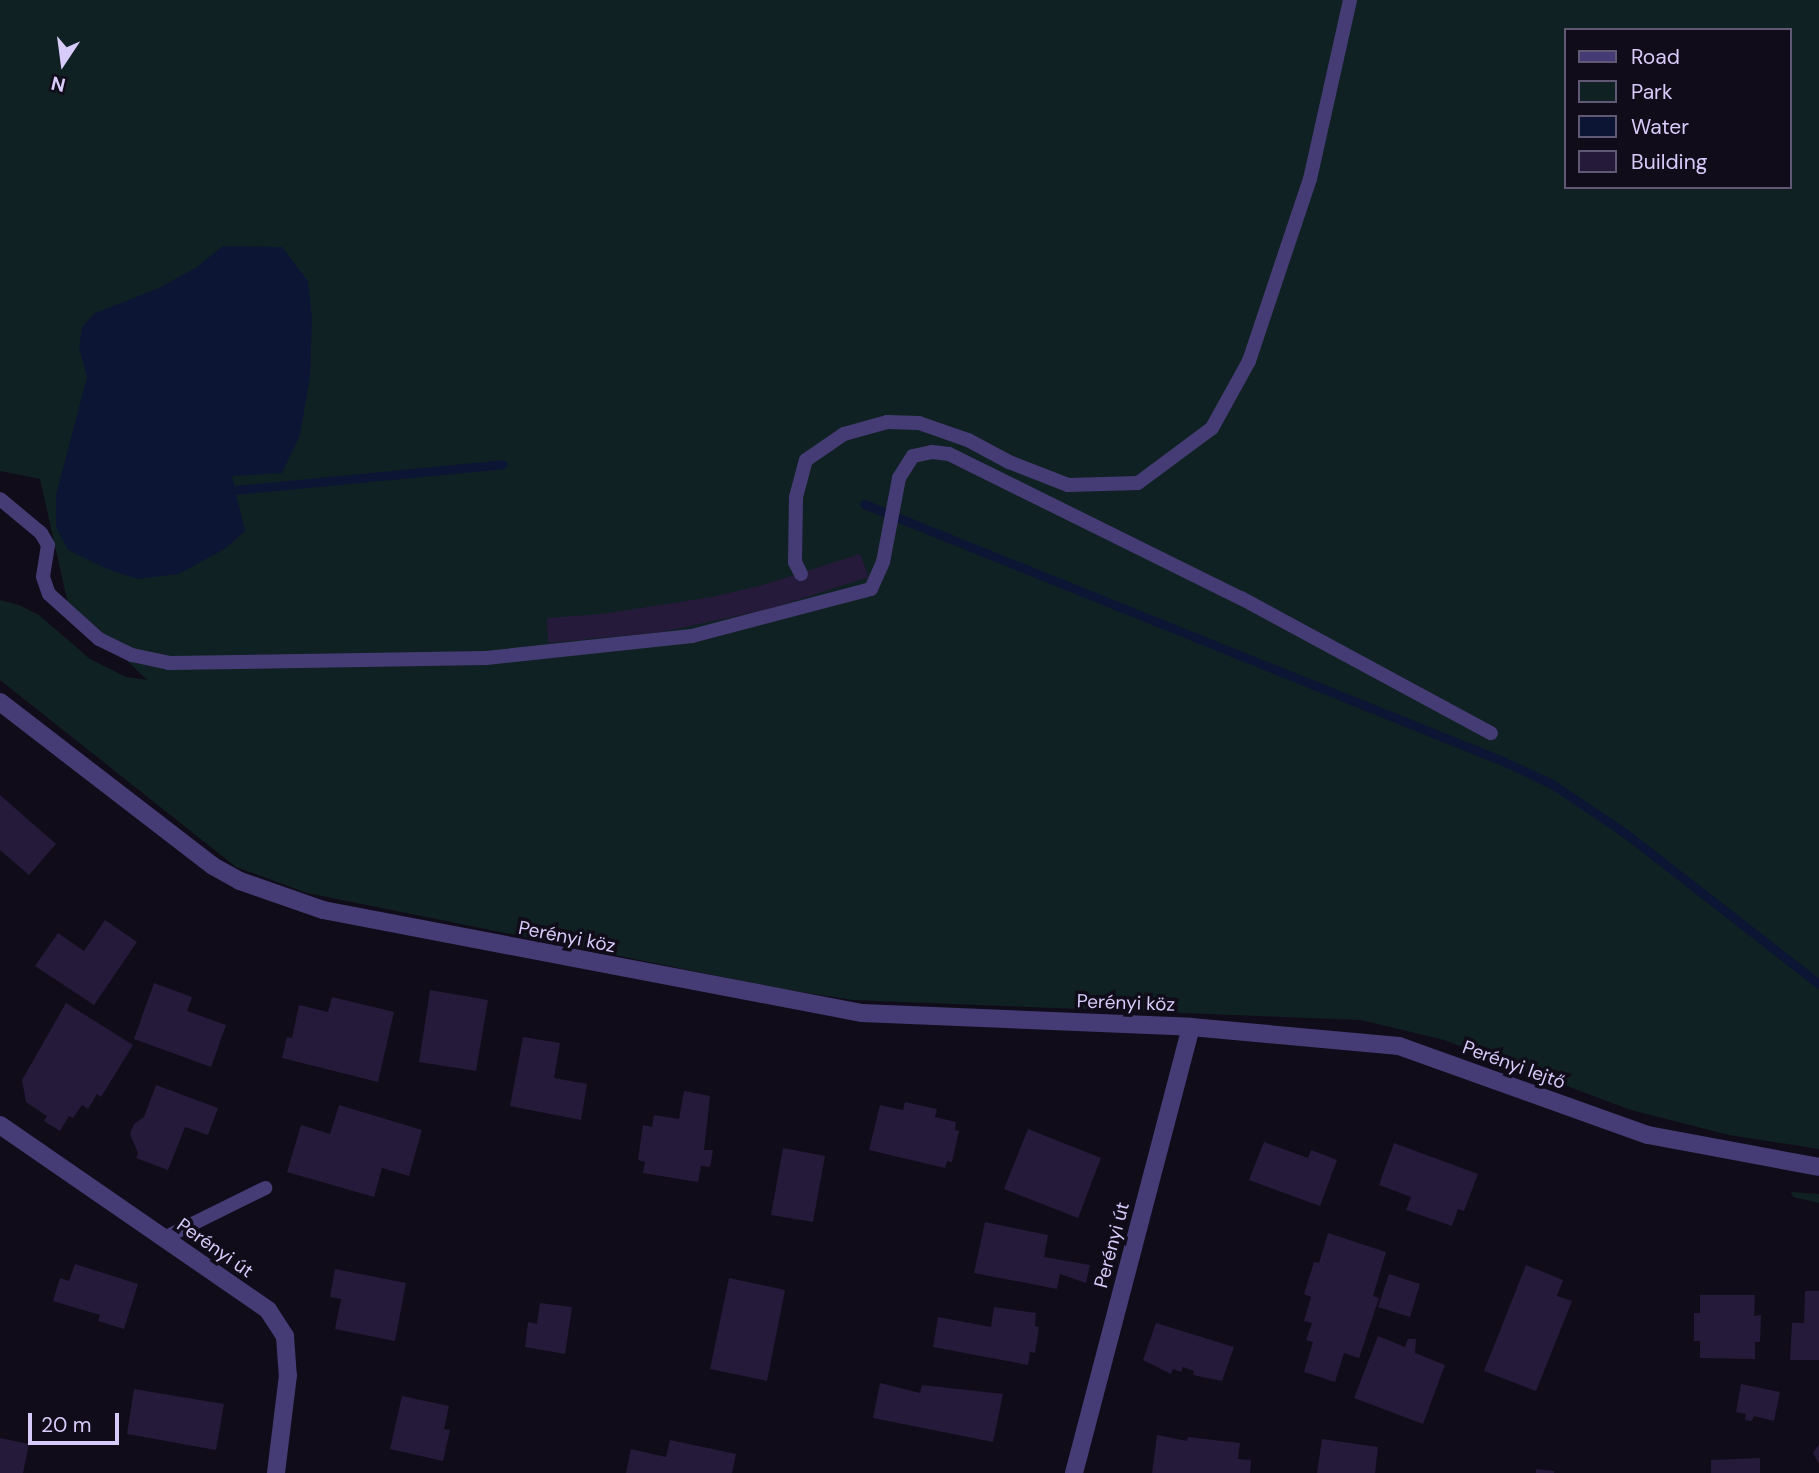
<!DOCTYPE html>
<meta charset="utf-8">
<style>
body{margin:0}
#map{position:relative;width:1819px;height:1473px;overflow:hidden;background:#110c1a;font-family:"DM Sans",sans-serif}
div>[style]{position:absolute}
.green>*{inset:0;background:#102123}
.water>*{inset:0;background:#0c1533}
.stream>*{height:9px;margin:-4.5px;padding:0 4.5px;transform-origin:4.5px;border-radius:4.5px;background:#0c1533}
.building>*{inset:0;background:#251a39}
.lane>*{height:14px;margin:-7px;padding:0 7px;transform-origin:7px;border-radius:7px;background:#463c75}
.street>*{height:18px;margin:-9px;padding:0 9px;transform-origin:9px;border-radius:9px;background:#463c75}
span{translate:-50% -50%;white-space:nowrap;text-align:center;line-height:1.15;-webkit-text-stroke:7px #110c1a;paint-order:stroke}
.street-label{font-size:19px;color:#d7cbfa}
.legend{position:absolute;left:1564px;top:28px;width:228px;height:161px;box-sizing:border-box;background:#110c1a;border:2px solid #605874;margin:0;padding:9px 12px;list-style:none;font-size:21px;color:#d7cbfa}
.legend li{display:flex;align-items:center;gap:14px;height:35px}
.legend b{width:35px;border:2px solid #605874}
.north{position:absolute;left:28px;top:28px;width:70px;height:70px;-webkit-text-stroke:5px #110c1a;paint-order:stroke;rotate:193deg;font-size:19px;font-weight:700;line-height:28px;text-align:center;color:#d7cbfa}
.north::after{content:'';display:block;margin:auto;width:24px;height:32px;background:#d7cbfa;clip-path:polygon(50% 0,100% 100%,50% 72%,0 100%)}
.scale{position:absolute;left:28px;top:1413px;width:91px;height:32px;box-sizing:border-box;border:4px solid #d7cbfa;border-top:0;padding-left:9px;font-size:21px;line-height:24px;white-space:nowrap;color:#d7cbfa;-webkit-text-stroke:5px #110c1a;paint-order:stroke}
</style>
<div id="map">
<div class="green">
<i style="clip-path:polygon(evenodd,0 0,1819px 0,1819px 1149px,1729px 1135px,1631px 1110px,1444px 1040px,1361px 1020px,853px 1000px,782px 989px,307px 893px,236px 867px,0 680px,0 600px,19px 605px,39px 615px,90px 659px,126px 677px,147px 680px,68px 604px,40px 479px,0 471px,0 0,1565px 30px,1789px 30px,1789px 187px,1565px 187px,1565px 30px)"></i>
<i style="clip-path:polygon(1791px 1192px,1819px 1194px,1819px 1203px,1793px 1197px)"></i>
</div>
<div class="water">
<i style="clip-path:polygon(223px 246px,282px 247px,308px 281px,312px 318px,310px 377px,300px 435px,282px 473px,232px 476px,245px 531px,226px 548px,179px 574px,137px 579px,105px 568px,68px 550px,56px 527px,56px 495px,87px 377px,79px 348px,82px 327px,95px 313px,159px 288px,197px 267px)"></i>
</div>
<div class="stream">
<i style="left:235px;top:490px;width:269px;rotate:-5.5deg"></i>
<i style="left:864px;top:504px;width:691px;rotate:21.92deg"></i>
<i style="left:1505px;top:762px;width:52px;rotate:25.1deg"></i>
<i style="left:1552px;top:784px;width:88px;rotate:33.9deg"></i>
<i style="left:1625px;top:833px;width:246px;rotate:37.9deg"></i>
</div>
<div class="building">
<i style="clip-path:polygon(860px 554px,869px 577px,769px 609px,662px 632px,548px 643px,547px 618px,602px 614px,712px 597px,763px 585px)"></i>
<i style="clip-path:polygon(0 795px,56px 844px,29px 875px,0 850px)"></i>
<i style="clip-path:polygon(105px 920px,137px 942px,94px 1005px,35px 966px,58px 933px,84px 951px)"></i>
<i style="clip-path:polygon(154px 983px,192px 997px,187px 1011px,226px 1025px,211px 1067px,134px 1039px)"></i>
<i style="clip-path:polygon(430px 990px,488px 1000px,476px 1071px,419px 1062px)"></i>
<i style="clip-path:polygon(332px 997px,394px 1012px,378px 1082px,282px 1058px,287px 1037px,292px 1038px,299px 1005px,328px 1012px)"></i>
<i style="clip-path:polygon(66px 1003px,133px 1045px,101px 1097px,97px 1094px,88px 1109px,82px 1105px,73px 1118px,69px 1116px,60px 1131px,44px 1121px,47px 1116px,26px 1102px,22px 1080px)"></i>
<i style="clip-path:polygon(523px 1037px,560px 1043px,554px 1078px,587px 1084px,581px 1120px,510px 1106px)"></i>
<i style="clip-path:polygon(156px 1085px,218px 1108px,208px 1135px,185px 1127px,168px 1170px,136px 1158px,138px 1153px,130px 1134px,134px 1124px,144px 1117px)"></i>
<i style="clip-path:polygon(684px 1091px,710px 1096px,704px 1150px,713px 1150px,710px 1167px,701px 1166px,698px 1182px,643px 1173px,645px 1162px,638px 1160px,643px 1125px,652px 1127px,654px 1115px,679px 1119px)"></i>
<i style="clip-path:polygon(905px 1102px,937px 1109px,935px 1117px,956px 1122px,955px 1130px,959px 1131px,952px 1162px,947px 1161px,945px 1168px,869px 1150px,880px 1105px,903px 1110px)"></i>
<i style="clip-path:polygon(339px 1105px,422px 1130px,409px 1176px,382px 1168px,374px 1197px,287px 1172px,301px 1125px,330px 1134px)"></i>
<i style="clip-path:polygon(1028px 1129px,1101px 1158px,1078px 1218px,1004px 1189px)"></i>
<i style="clip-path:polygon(1264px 1142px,1308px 1158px,1311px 1150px,1337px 1160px,1320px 1206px,1249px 1180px)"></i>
<i style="clip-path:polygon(1394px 1143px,1478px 1174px,1464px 1211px,1458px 1209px,1452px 1226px,1406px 1210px,1411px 1197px,1379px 1185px)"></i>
<i style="clip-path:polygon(783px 1148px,825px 1156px,813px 1222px,771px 1215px)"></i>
<i style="clip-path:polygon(985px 1222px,1048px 1235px,1044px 1257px,1090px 1265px,1086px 1283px,1060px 1274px,1057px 1289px,974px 1273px)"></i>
<i style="clip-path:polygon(1328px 1233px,1386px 1252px,1373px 1296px,1379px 1298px,1359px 1358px,1344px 1353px,1335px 1382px,1304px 1372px,1313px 1342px,1306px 1340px,1312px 1323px,1304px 1321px,1311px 1297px,1304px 1294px,1314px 1262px,1319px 1263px)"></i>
<i style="clip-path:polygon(75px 1264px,138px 1284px,124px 1329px,98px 1321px,100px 1315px,53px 1301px,60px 1278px,69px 1281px)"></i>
<i style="clip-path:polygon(1526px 1265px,1563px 1280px,1557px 1296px,1572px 1301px,1536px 1391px,1484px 1371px)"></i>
<i style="clip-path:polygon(335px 1269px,406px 1283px,395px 1341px,335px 1329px,341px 1299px,330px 1297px)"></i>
<i style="clip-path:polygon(1389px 1274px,1420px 1284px,1410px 1317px,1378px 1307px)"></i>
<i style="clip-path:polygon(729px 1278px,785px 1290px,767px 1381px,710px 1369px)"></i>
<i style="clip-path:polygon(1805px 1291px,1819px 1291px,1819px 1360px,1790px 1360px,1792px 1323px,1804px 1323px)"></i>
<i style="clip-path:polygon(1700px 1295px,1755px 1295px,1754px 1316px,1761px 1315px,1760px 1342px,1755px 1342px,1755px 1359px,1700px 1358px,1700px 1341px,1694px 1341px,1694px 1313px,1700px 1313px)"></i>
<i style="clip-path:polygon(540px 1303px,572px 1307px,565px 1354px,525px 1347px,528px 1322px,537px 1324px)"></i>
<i style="clip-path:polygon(994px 1307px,1036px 1313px,1035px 1326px,1039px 1327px,1035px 1353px,1030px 1352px,1028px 1365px,933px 1347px,938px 1317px,991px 1327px)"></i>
<i style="clip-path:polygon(1156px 1323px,1234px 1347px,1222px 1381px,1193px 1375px,1194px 1371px,1183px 1367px,1181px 1372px,1173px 1369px,1171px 1374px,1143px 1360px)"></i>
<i style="clip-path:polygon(1378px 1336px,1405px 1347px,1408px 1339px,1416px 1339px,1415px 1353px,1445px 1365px,1423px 1424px,1354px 1398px)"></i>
<i style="clip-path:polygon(880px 1383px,920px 1393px,922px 1385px,1003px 1394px,993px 1442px,873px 1418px)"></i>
<i style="clip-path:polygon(1741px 1384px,1780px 1392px,1774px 1421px,1754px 1416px,1752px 1421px,1745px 1420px,1746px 1414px,1736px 1412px)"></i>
<i style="clip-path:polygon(134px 1389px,224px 1404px,216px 1450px,127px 1434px)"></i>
<i style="clip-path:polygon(402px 1396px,449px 1406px,444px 1429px,450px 1430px,443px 1461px,390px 1449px)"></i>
<i style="clip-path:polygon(1157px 1435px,1187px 1441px,1188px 1437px,1240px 1443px,1238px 1459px,1251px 1460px,1250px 1473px,1152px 1473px)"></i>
<i style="clip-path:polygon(0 1438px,29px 1444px,23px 1473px,0 1473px)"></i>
<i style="clip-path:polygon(1322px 1439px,1378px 1447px,1375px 1473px,1317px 1473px)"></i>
<i style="clip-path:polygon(670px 1440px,736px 1454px,732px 1473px,626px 1473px,631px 1449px,666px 1457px)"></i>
<i style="clip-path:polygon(1819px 1444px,1819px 1464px,1813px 1453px)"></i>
<i style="clip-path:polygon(1760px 1458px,1760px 1473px,1711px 1473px,1711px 1460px)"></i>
<i style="clip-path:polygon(1536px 1469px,1554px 1471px,1554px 1473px,1536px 1473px)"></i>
</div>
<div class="lane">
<i style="left:0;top:499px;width:53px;rotate:39.7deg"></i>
<i style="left:41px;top:533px;width:14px;rotate:60deg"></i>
<i style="left:48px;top:545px;width:32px;rotate:99deg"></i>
<i style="left:43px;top:577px;width:18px;rotate:71deg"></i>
<i style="left:49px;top:594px;width:67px;rotate:42deg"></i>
<i style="left:99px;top:639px;width:37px;rotate:26deg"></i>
<i style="left:132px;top:655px;width:38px;rotate:12deg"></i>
<i style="left:169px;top:663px;width:317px;rotate:-0.9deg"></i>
<i style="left:486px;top:658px;width:207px;rotate:-6.1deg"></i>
<i style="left:692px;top:636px;width:185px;rotate:-14.7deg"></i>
<i style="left:871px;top:589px;width:30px;rotate:-66deg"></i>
<i style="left:883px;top:562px;width:86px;rotate:-79.2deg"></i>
<i style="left:899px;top:478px;width:26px;rotate:-58deg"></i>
<i style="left:913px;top:456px;width:19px;rotate:-12deg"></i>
<i style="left:932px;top:452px;width:17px;rotate:7deg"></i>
<i style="left:949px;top:454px;width:326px;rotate:26.3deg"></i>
<i style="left:1241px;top:598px;width:284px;rotate:28.4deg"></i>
<i style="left:801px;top:574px;width:13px;rotate:-117deg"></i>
<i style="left:795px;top:562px;width:65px;rotate:-89.1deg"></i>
<i style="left:796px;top:497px;width:38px;rotate:-75deg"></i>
<i style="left:806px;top:460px;width:46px;rotate:-34.4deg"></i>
<i style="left:844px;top:434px;width:45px;rotate:-15.6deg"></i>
<i style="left:887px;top:422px;width:32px;rotate:2deg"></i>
<i style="left:919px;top:423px;width:52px;rotate:19.1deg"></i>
<i style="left:968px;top:440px;width:47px;rotate:28.2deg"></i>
<i style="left:1009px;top:462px;width:63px;rotate:21.3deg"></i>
<i style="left:1068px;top:485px;width:70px;rotate:-1.6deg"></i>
<i style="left:1138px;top:483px;width:92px;rotate:-36.6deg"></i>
<i style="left:1212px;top:428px;width:77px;rotate:-61.1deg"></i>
<i style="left:1249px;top:361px;width:192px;rotate:-71.5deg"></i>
<i style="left:1310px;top:179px;width:183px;rotate:-77.4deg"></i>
<i style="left:164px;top:1238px;width:113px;rotate:-26.3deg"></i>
</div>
<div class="street">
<i style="left:0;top:702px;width:269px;rotate:37.6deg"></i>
<i style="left:213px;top:866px;width:31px;rotate:29deg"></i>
<i style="left:240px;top:881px;width:88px;rotate:19.3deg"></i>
<i style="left:323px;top:910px;width:549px;rotate:10.82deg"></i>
<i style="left:862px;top:1013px;width:329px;rotate:2.4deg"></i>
<i style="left:1191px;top:1027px;width:209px;rotate:5.2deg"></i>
<i style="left:1399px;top:1046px;width:264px;rotate:19.7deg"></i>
<i style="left:1648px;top:1135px;width:174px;rotate:10.6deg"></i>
<i style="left:0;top:1125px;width:326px;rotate:34.6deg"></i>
<i style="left:268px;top:1310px;width:31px;rotate:57deg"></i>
<i style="left:285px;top:1336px;width:39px;rotate:86deg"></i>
<i style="left:288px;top:1375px;width:99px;rotate:97deg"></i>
<i style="left:1074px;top:1473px;width:461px;rotate:-75.3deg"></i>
</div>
<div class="street-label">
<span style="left:567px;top:937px;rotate:11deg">Perényi köz</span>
<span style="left:1126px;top:1003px;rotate:2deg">Perényi köz</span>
<span style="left:1514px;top:1065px;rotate:20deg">Perényi lejtő</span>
<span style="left:1112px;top:1245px;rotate:-75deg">Perényi út</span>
<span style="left:215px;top:1248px;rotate:35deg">Perényi út</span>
</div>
<ul class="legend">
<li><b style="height:9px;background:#463c75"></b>Road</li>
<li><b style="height:19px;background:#102123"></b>Park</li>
<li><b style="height:19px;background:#0c1533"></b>Water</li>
<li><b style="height:19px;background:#251a39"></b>Building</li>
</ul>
<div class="north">N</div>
<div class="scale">20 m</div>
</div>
